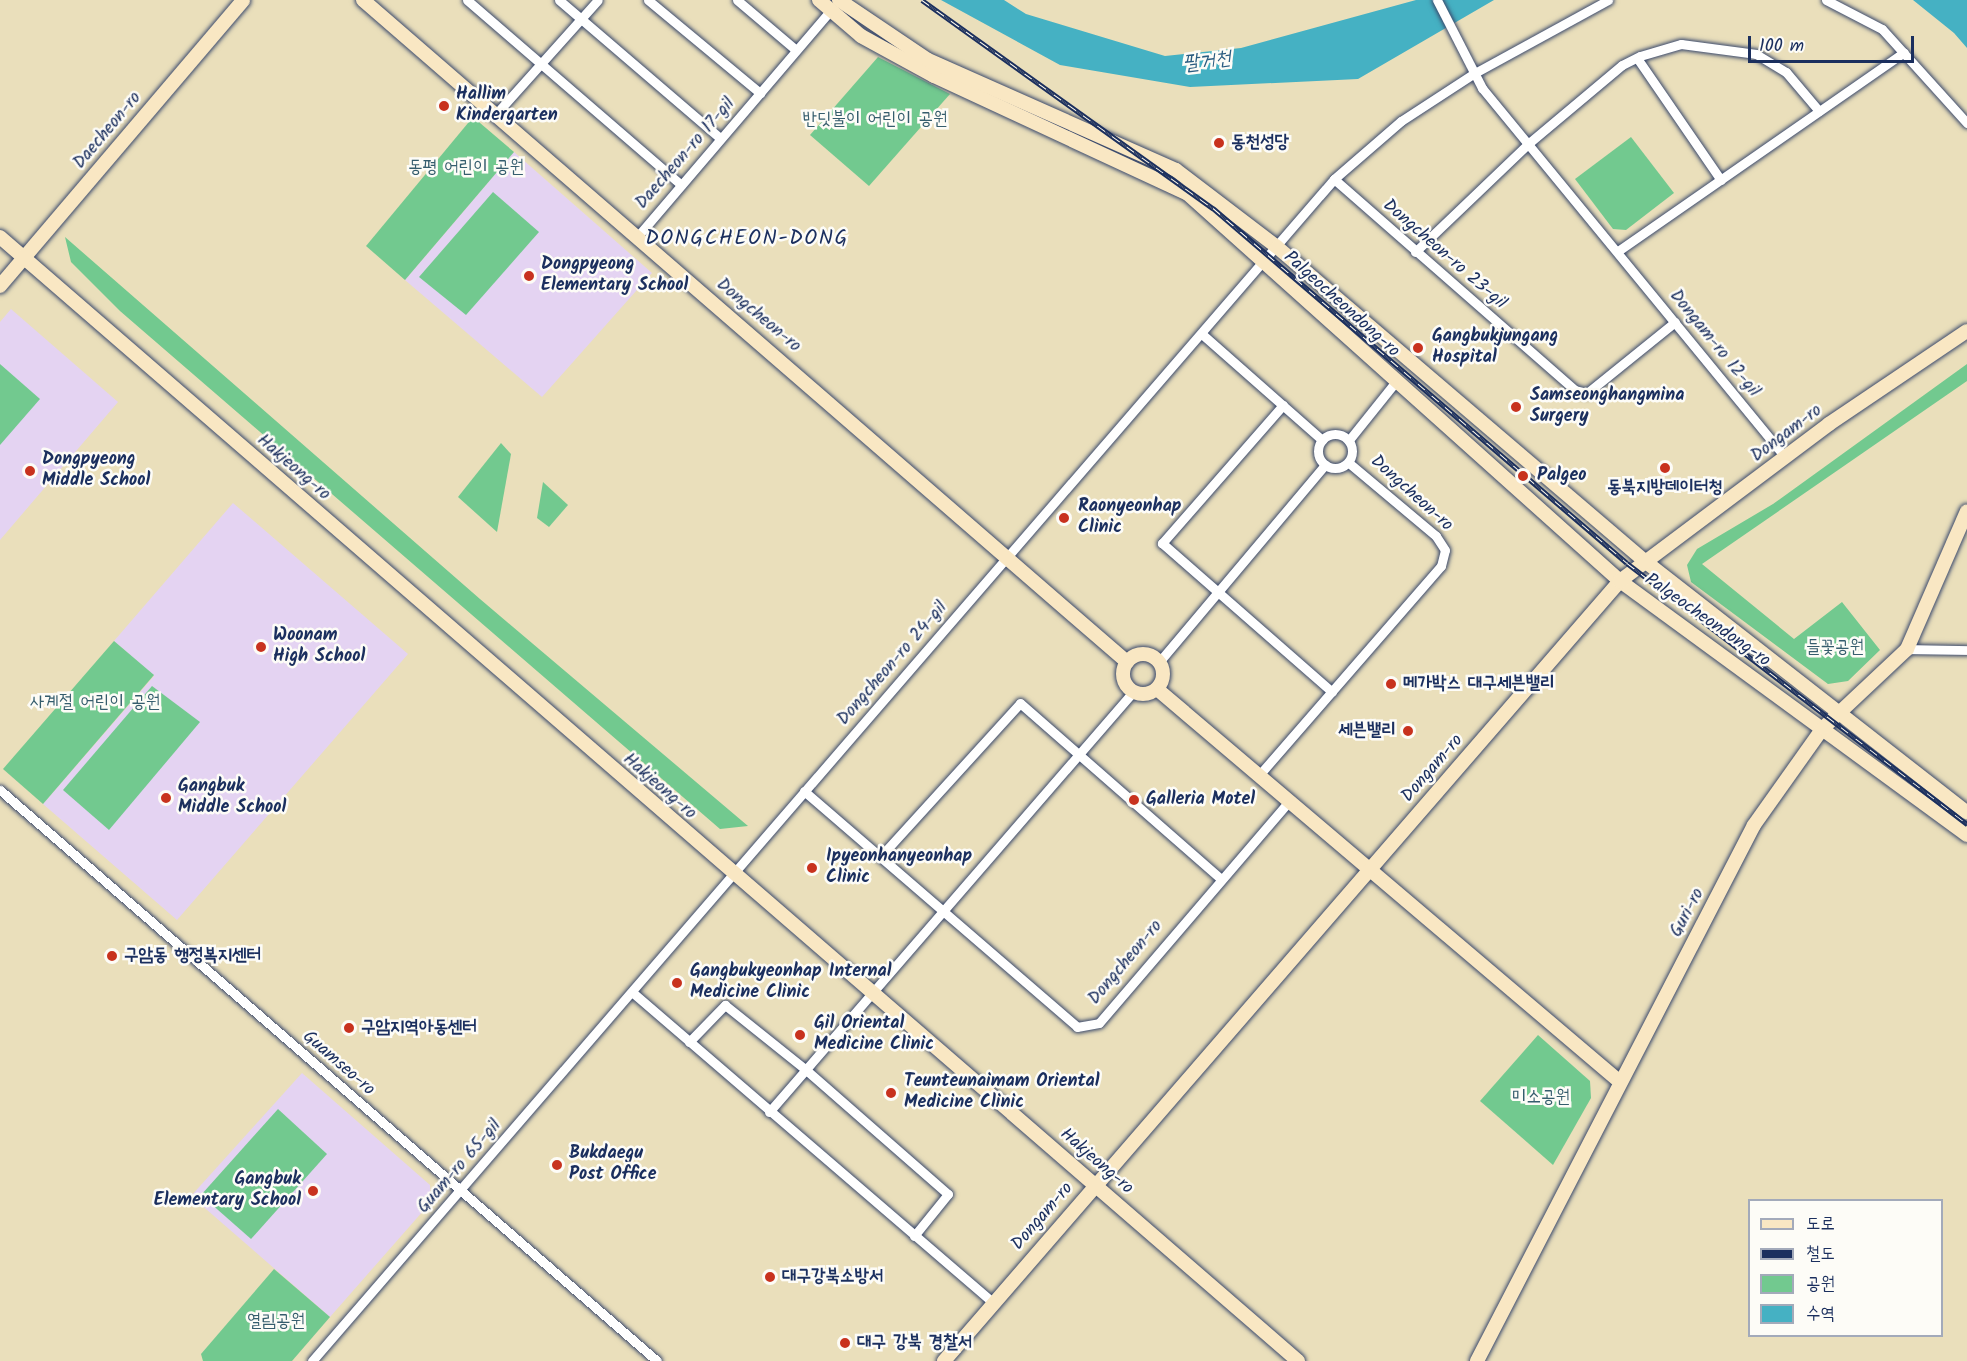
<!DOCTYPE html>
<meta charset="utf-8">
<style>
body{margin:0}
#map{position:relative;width:1967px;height:1361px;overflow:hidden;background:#eadfbb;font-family:Kalam,"Poor Story",sans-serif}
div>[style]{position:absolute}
.built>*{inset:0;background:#e4d3f2}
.green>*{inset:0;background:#72c98f}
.water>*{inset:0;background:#45b1c3}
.roads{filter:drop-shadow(0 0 2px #3a496c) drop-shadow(0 0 2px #3a496c)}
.street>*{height:9px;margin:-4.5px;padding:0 4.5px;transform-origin:4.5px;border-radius:4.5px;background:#fff}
.street>.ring{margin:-4.5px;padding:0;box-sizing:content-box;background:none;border:9px solid #fff;border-radius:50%}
.secondary>*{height:14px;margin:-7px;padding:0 7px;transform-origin:7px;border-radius:7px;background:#f9e7c3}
.secondary>.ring{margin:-7px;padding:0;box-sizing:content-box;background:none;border:14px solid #f9e7c3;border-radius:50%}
.rail>*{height:5px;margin-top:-2.5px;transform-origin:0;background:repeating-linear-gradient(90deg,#fdfcf7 0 9px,#1b2f5e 0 18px);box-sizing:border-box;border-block:2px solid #1b2f5e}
.dots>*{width:16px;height:16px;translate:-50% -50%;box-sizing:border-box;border:3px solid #fdfcf7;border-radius:50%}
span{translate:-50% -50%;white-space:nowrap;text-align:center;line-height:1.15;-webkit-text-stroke:5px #fdfcf7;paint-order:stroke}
.poi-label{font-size:18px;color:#1b2f5e;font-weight:700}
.left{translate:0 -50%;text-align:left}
.right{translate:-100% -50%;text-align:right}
.park-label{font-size:18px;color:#355d6d}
.street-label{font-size:18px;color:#1b2f5e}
.water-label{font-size:20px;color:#2a5c81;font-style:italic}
.quarter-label{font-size:21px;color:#1b2f5e;letter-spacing:1.5px}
.legend{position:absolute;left:1748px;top:1199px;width:195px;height:138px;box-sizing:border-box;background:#fdfcf7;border:2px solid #a3aaba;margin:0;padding:8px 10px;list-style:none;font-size:18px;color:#1b2f5e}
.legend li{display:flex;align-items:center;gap:12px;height:30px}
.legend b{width:30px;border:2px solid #a3aaba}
.scale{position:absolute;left:1748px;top:36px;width:166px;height:27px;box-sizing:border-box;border:3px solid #1b2f5e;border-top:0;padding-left:8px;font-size:18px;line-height:21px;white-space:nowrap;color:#1b2f5e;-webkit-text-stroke:4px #fdfcf7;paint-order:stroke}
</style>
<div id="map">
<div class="built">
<i style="clip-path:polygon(514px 152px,652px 273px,542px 397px,405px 280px)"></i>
<i style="clip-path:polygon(11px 309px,118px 402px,0 540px,0 322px)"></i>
<i style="clip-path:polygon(233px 503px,408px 654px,177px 920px,43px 804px,154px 676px,114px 641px)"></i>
<i style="clip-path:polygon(302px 1073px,430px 1185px,431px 1202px,330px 1317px,191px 1196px)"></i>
</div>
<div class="green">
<i style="clip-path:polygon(878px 57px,950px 94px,869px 186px,810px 135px)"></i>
<i style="clip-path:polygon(473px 117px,514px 152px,405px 280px,366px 246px)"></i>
<i style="clip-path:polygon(1631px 137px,1674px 193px,1626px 230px,1613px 229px,1575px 179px)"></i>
<i style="clip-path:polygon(493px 192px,539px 232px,466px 315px,419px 277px)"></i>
<i style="clip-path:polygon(65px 237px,480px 599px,748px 826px,720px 829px,120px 311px,71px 262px)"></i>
<i style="clip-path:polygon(0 364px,40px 399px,0 445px)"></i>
<i style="clip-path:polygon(1967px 364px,1967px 381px,1702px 564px,1794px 639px,1842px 602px,1880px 650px,1848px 681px,1828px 684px,1691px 582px,1687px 565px,1697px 549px,1773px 504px)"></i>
<i style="clip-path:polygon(501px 443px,511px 454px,497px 532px,458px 497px)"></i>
<i style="clip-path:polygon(543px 482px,568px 505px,549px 527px,537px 518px)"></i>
<i style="clip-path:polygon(114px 641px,154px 675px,43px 804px,3px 769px)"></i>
<i style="clip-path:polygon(152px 686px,200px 722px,109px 830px,63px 790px)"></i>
<i style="clip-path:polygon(1538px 1035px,1590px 1081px,1591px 1098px,1553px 1165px,1480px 1101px)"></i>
<i style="clip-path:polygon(278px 1109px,327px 1154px,251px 1239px,201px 1195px)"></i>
<i style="clip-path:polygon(274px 1269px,330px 1317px,292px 1361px,203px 1361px,201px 1354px)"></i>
</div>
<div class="water">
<i style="clip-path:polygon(941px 0,1004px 0,1026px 14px,1165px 56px,1241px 48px,1416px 0,1494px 0,1358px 79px,1190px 87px,1060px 65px)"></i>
<i style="clip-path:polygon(1913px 0,1967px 0,1967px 48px,1954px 33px)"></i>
</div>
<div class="roads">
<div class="street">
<i style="left:467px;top:0;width:283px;rotate:40.8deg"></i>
<i style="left:559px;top:0;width:212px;rotate:40.6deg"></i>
<i style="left:648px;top:0;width:146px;rotate:39.7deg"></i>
<i style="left:737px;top:0;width:77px;rotate:40.3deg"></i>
<i style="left:1437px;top:0;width:99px;rotate:62.9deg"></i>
<i style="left:1482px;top:88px;width:477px;rotate:50.6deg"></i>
<i style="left:1826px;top:0;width:63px;rotate:27.4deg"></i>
<i style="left:1882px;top:29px;width:127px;rotate:47.9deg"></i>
<i style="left:1637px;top:58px;width:148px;rotate:55.5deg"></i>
<i style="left:495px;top:115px;width:154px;rotate:-48.2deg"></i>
<i style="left:1334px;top:179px;width:320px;rotate:41.2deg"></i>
<i style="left:1575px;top:390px;width:12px;rotate:14deg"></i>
<i style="left:1587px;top:393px;width:113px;rotate:-38.9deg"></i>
<i style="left:637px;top:237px;width:299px;rotate:-49.5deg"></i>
<i style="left:1618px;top:251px;width:348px;rotate:-34.8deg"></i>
<i style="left:1415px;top:252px;width:158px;rotate:-43.7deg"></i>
<i style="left:1529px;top:143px;width:121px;rotate:-40deg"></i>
<i style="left:1622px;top:65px;width:20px;rotate:-27deg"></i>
<i style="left:1640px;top:56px;width:43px;rotate:-16.3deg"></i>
<i style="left:1681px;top:44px;width:76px;rotate:7.6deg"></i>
<i style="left:1756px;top:54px;width:35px;rotate:31deg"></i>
<i style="left:1786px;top:72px;width:51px;rotate:49.8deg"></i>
<i style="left:1203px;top:335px;width:159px;rotate:41.4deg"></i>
<i style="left:1283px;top:405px;width:184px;rotate:131.2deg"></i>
<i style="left:1162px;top:543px;width:226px;rotate:41.2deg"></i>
<i class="ring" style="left:1318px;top:434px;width:25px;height:25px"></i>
<i style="left:1349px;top:440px;width:77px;rotate:-51.3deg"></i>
<i style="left:1907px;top:649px;width:60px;rotate:1deg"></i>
<i style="left:1159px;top:662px;width:258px;rotate:-49.9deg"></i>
<i style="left:1260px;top:774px;width:276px;rotate:-49deg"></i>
<i style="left:1441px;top:566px;width:16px;rotate:-76deg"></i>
<i style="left:1445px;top:550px;width:17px;rotate:-123deg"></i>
<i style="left:1436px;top:536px;width:114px;rotate:-140deg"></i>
<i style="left:0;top:790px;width:870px;rotate:40.99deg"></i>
<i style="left:804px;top:791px;width:361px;rotate:40.8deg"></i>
<i style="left:1077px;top:1027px;width:22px;rotate:-10deg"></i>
<i style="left:1099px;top:1023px;width:292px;rotate:-49.4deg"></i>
<i style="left:880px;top:857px;width:208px;rotate:-47.7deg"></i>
<i style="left:1020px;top:703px;width:267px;rotate:41.2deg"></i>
<i style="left:632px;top:992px;width:475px;rotate:40.7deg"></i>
<i style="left:689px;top:1042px;width:52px;rotate:-45.8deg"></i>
<i style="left:725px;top:1005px;width:102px;rotate:38.7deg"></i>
<i style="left:805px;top:1069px;width:190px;rotate:41.2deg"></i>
<i style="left:948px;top:1194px;width:54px;rotate:129deg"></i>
<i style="left:769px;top:1112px;width:556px;rotate:-49.09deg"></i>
<i style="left:312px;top:1361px;width:1563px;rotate:-49.15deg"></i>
<i style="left:1334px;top:179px;width:89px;rotate:-40.9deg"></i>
<i style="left:1401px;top:121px;width:86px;rotate:-33.1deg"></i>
<i style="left:1473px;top:74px;width:154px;rotate:-28.7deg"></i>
</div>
<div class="secondary">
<i style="left:363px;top:0;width:1011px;rotate:40.91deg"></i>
<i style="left:819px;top:0;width:55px;rotate:40.6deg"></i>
<i style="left:861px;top:36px;width:83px;rotate:28.7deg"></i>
<i style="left:934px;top:76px;width:280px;rotate:24.9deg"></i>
<i style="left:1188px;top:194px;width:580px;rotate:41.86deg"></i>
<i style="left:1620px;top:581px;width:430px;rotate:36.2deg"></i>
<i style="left:839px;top:0;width:107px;rotate:34deg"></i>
<i style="left:928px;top:60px;width:271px;rotate:23.9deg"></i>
<i style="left:1176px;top:170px;width:127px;rotate:37.3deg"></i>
<i style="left:1277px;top:247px;width:485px;rotate:40.5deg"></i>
<i style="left:1646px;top:562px;width:407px;rotate:38deg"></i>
<i style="left:0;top:237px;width:1717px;rotate:40.89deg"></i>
<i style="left:0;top:286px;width:375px;rotate:-49.6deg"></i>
<i class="ring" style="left:1123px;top:654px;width:26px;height:26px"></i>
<i style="left:1157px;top:689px;width:607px;rotate:40.32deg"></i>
<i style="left:944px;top:1361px;width:1032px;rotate:-49.09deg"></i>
<i style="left:1620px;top:581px;width:261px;rotate:-36.9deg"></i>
<i style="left:1829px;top:424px;width:166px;rotate:-34deg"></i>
<i style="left:1477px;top:1361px;width:603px;rotate:-62.67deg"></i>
<i style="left:1754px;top:825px;width:119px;rotate:-54.6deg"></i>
<i style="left:1823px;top:728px;width:115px;rotate:-43.2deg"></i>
<i style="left:1907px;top:649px;width:150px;rotate:-66.5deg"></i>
</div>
</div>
<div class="rail">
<i style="left:922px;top:0;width:358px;rotate:35.6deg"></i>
<i style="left:1213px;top:208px;width:545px;rotate:40.61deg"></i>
<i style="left:1627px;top:563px;width:429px;rotate:37.5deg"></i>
</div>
<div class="dots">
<i style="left:444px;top:106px;background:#c8321e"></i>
<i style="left:1219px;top:143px;background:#c8321e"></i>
<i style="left:529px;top:276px;background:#c8321e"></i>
<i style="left:1418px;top:348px;background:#c8321e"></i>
<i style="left:1516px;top:407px;background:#c8321e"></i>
<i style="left:1665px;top:468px;background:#c8321e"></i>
<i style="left:30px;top:471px;background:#c8321e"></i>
<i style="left:1523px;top:476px;background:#c8321e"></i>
<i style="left:1064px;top:518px;background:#c8321e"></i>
<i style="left:261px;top:647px;background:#c8321e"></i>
<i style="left:1391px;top:684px;background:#c8321e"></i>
<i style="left:1408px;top:731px;background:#c8321e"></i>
<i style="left:166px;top:798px;background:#c8321e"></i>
<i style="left:1134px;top:800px;background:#c8321e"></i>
<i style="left:812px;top:868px;background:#c8321e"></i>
<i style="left:112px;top:956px;background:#c8321e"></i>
<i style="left:677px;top:983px;background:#c8321e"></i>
<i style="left:349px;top:1028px;background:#c8321e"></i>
<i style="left:800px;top:1035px;background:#c8321e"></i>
<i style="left:891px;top:1093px;background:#c8321e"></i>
<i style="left:557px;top:1165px;background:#c8321e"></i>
<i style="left:313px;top:1191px;background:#c8321e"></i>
<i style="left:770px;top:1277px;background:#c8321e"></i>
<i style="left:845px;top:1343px;background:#c8321e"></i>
</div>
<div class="poi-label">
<span class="left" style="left:456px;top:106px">Hallim<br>Kindergarten</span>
<span class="left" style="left:1231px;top:143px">동천성당</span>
<span class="left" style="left:541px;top:276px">Dongpyeong<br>Elementary School</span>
<span class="left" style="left:1432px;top:348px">Gangbukjungang<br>Hospital</span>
<span class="left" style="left:1530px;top:407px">Samseonghangmina<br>Surgery</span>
<span class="left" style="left:42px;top:471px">Dongpyeong<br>Middle School</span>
<span class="left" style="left:1537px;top:476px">Palgeo</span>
<span style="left:1665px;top:488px">동북지방데이터청</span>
<span class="left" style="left:1078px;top:518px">Raonyeonhap<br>Clinic</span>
<span class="left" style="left:273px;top:647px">Woonam<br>High School</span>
<span class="left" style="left:1403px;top:684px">메가박스 대구세븐밸리</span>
<span class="right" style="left:1396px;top:731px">세븐밸리</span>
<span class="left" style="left:178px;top:798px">Gangbuk<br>Middle School</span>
<span class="left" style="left:1146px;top:800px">Galleria Motel</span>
<span class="left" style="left:826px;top:868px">Ipyeonhanyeonhap<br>Clinic</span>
<span class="left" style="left:124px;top:956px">구암동 행정복지센터</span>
<span class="left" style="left:690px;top:983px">Gangbukyeonhap Internal<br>Medicine Clinic</span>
<span class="left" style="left:814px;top:1035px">Gil Oriental<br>Medicine Clinic</span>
<span class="left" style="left:361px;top:1028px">구암지역아동센터</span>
<span class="left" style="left:904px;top:1093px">Teunteunaimam Oriental<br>Medicine Clinic</span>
<span class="left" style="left:569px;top:1165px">Bukdaegu<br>Post Office</span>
<span class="right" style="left:301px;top:1191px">Gangbuk<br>Elementary School</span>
<span class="left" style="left:782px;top:1277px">대구강북소방서</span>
<span class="left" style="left:857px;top:1343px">대구 강북 경찰서</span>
</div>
<div class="park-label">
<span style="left:875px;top:120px">반딧불이 어린이 공원</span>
<span style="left:466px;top:168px">동평 어린이 공원</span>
<span style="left:1835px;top:648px">들꽃공원</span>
<span style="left:95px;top:703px">사계절 어린이 공원</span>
<span style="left:1541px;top:1098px">미소공원</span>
<span style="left:276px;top:1322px">열림공원</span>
</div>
<div class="street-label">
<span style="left:108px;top:131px;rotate:-50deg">Daecheon-ro</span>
<span style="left:686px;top:154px;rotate:-49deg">Daecheon-ro 17-gil</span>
<span style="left:1444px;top:255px;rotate:41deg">Dongcheon-ro 23-gil</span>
<span style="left:1341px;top:305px;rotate:42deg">Palgeocheondong-ro</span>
<span style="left:758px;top:316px;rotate:40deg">Dongcheon-ro</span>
<span style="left:1714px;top:344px;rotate:51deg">Dongam-ro 12-gil</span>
<span style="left:1787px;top:434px;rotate:-37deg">Dongam-ro</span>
<span style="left:293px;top:468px;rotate:41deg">Hakjeong-ro</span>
<span style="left:1411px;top:494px;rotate:42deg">Dongcheon-ro</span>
<span style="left:1707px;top:621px;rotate:35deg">Palgeocheondong-ro</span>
<span style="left:893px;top:664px;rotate:-49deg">Dongcheon-ro 24-gil</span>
<span style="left:1433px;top:769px;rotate:-49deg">Dongam-ro</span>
<span style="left:659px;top:787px;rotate:41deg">Hakjeong-ro</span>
<span style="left:1688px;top:913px;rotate:-62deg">Guri-ro</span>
<span style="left:1126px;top:963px;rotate:-50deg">Dongcheon-ro</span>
<span style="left:338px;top:1064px;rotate:41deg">Guamseo-ro</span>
<span style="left:1096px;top:1162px;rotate:41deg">Hakjeong-ro</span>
<span style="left:460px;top:1167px;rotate:-49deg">Guam-ro 65-gil</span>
<span style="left:1043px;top:1217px;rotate:-49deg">Dongam-ro</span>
</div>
<div class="water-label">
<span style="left:1207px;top:62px;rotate:-7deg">팔거천</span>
</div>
<div class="quarter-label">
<span style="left:747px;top:239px">DONGCHEON-DONG</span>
</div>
<ul class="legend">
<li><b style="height:8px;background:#f9e7c3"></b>도로</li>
<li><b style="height:8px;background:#1b2f5e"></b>철도</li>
<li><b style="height:16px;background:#72c98f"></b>공원</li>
<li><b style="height:16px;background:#45b1c3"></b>수역</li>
</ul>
<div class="scale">100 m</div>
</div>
